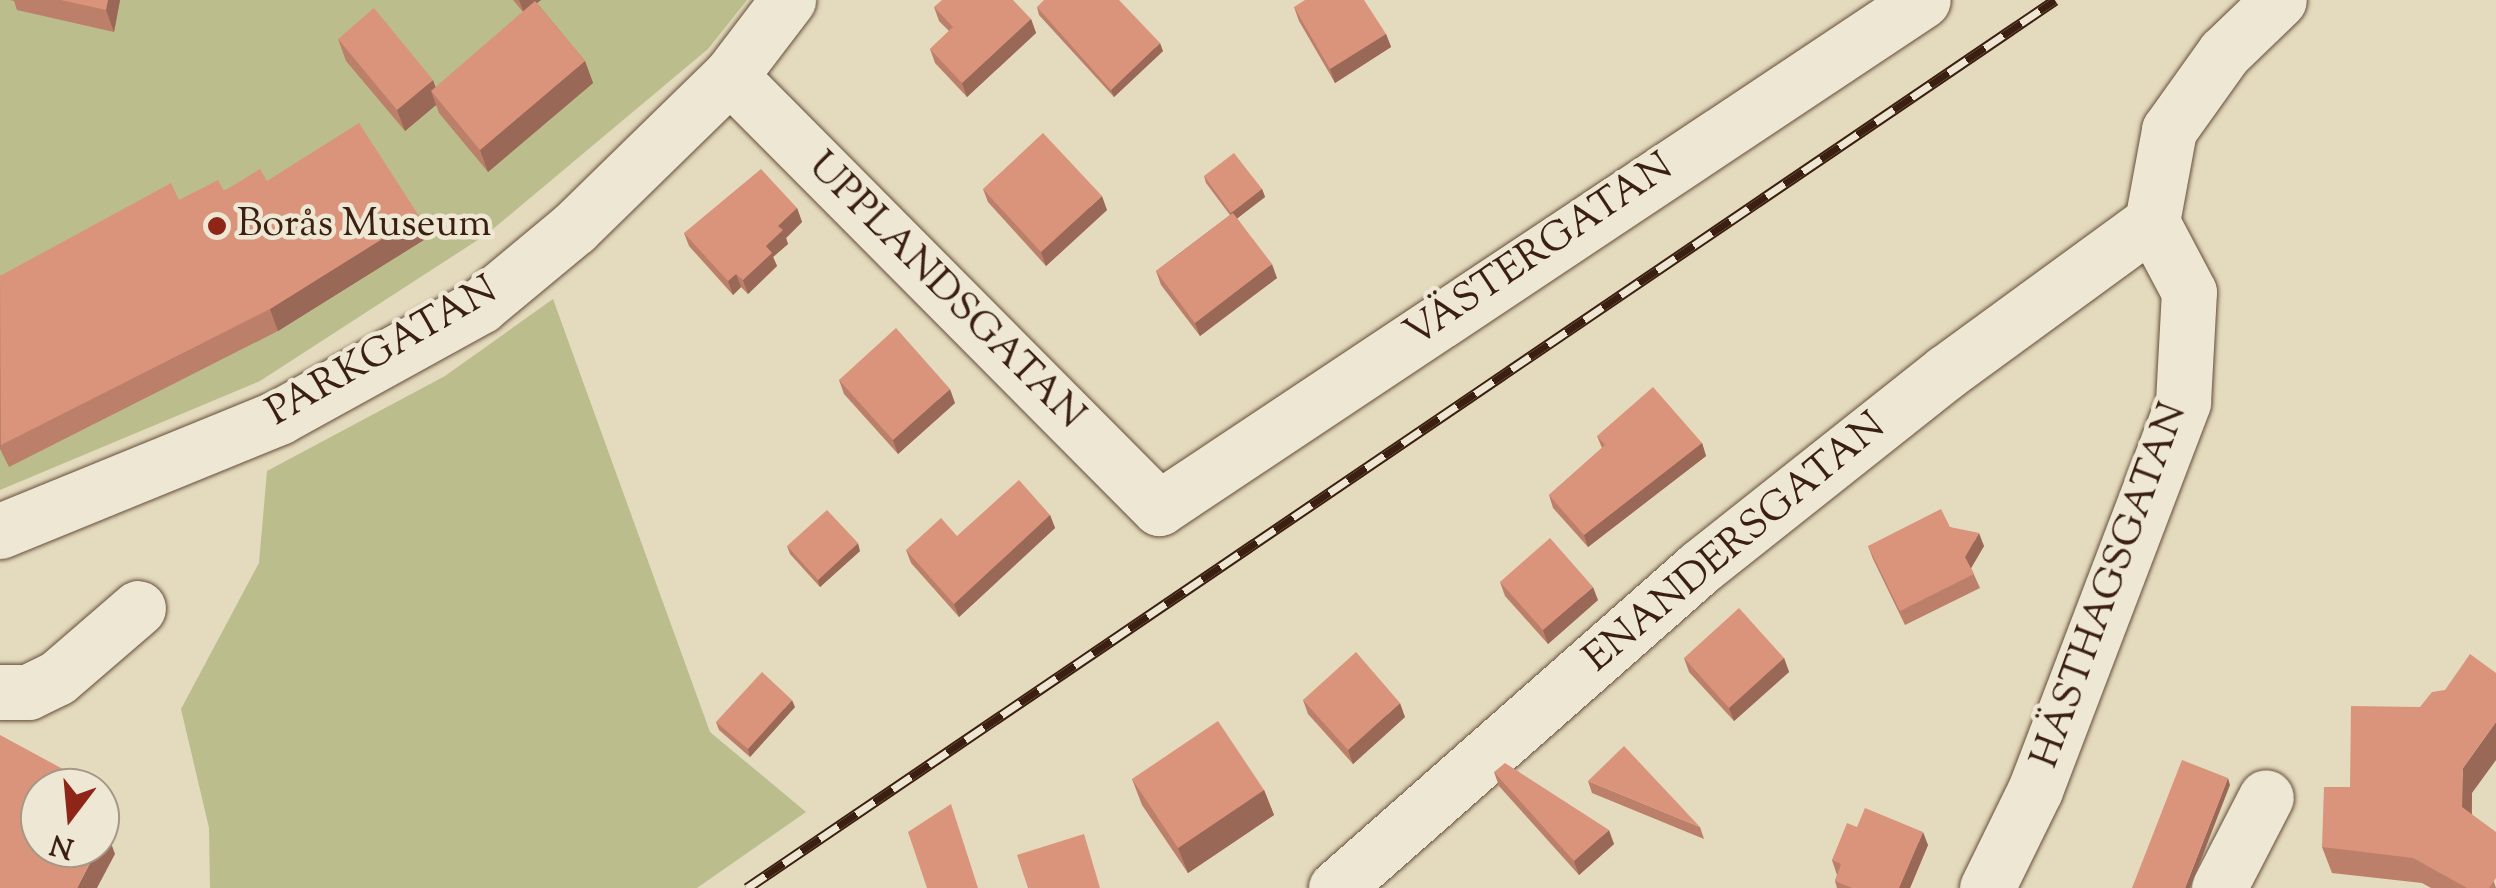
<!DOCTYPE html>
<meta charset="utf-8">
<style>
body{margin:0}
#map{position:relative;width:2496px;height:888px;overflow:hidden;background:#e4dabd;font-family:"Sorts Mill Goudy",serif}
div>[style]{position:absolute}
.green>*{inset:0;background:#bcbd8c}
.roads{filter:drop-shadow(0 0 2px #654e3b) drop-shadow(0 0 2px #654e3b)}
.minor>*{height:55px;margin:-27.5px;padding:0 27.5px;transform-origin:27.5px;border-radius:27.5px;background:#ede7d4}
.rail>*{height:11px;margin-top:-5.5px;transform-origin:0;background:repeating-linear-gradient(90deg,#ede7d4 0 22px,#3b1f10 0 44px);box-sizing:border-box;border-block:2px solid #3b1f10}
.wall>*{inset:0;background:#bb7f6a}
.shaded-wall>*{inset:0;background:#996856}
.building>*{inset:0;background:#da947b}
.dots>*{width:28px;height:28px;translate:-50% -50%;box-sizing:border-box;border:5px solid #ede7d4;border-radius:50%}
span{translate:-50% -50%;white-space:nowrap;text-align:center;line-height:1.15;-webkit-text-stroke:9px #ede7d4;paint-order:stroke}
.poi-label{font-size:40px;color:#3b1f10}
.left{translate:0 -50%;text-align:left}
.street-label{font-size:40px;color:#3b1f10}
.north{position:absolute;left:20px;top:768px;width:100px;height:100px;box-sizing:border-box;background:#ede7d4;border:2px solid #a69786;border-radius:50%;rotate:196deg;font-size:28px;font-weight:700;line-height:40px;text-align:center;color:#3b1f10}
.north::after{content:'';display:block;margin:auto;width:35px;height:45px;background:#8f2418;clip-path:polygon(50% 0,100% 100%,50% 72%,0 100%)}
</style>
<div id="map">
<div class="green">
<i style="clip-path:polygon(0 0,747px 0,708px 49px,487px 234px,260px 381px,0 490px)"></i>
<i style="clip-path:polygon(553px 299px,710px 732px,806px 812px,697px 888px,210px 888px,209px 828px,181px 709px,259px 563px,267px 471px,445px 376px)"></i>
</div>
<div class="roads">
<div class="minor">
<i style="left:730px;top:76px;width:609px;rotate:45.2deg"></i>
<i style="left:1159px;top:508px;width:917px;rotate:-33.62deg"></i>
<i style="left:2152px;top:222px;width:94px;rotate:-79.5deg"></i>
<i style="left:2169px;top:130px;width:95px;rotate:-54.5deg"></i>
<i style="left:2224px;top:53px;width:76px;rotate:-43.9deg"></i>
<i style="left:0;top:531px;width:301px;rotate:-22.2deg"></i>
<i style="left:279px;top:417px;width:230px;rotate:-28.9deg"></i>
<i style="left:480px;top:306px;width:122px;rotate:-39.7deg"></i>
<i style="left:574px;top:228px;width:218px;rotate:-44.3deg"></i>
<i style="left:730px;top:76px;width:96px;rotate:-52.7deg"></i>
<i style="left:0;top:692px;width:28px"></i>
<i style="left:28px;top:692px;width:32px;rotate:-26deg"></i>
<i style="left:57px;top:678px;width:107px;rotate:-40.8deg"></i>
<i style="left:1336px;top:888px;width:485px;rotate:-41.4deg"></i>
<i style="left:1700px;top:567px;width:314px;rotate:-38.4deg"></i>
<i style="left:1946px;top:372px;width:255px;rotate:-36.1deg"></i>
<i style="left:1987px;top:888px;width:109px;rotate:-63.9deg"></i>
<i style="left:2035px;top:790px;width:415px;rotate:-69.1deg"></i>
<i style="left:2183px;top:402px;width:110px;rotate:-86.9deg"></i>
<i style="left:2189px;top:292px;width:79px;rotate:-117.9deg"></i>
<i style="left:2219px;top:888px;width:102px;rotate:-62.7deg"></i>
</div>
</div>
<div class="rail">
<i style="left:747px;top:888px;width:1581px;rotate:-34.17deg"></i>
</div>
<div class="wall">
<i style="clip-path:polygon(10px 0,120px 0,114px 32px,17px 10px,14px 1px)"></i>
<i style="clip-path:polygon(513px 0,541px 0,537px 3px,585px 61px,593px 83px,488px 172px,439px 113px,436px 105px,405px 131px,346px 61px,338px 39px,436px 88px,523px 12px)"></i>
<i style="clip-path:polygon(934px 7px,1031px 19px,1036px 33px,967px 97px,935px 63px,930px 49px,949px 31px,939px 21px)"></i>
<i style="clip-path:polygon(1037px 7px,1163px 51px,1114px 97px,1039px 15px)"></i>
<i style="clip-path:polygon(1294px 7px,1386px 34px,1391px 47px,1335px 83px,1299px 21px)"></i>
<i style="clip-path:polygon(1204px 176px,1262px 189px,1265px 197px,1237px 218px,1277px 278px,1200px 336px,1161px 285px,1156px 271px,1230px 215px,1206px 183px)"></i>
<i style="clip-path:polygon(267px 181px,419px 216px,427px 238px,278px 331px,9px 467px,0 449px,0 276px,179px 200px)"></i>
<i style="clip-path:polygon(983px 189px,1107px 210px,1046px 266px,988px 202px)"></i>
<i style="clip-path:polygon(797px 208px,802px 222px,786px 238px,788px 244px,773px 257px,777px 266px,748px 294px,741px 287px,733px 295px,689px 246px,684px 233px)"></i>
<i style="clip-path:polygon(839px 380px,955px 403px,898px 454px,844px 394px)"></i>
<i style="clip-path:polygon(1597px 436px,1702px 443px,1706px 456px,1588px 547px,1553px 508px,1549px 495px,1602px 448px)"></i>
<i style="clip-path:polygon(1050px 515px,1055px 528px,959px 617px,911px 563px,906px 550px)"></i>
<i style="clip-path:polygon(1950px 527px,1984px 546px,1971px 568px,1980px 588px,1905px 625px,1873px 559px,1868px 546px)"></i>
<i style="clip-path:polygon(787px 546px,860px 551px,820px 587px,790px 554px)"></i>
<i style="clip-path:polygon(1500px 582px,1598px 600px,1548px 644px,1505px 596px)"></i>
<i style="clip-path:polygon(1684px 658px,1784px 658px,1789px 672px,1734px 721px,1689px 672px)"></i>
<i style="clip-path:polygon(1303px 700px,1405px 717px,1353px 764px,1308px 714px)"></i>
<i style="clip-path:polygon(795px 707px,750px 757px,719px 730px,716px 722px)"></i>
<i style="clip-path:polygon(2420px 707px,2472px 793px,2472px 814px,2496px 888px,2431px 888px,2422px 883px,2332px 873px,2322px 847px,2350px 787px)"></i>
<i style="clip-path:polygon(1494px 772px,1614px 844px,1579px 875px,1499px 786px)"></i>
<i style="clip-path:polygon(1132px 779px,1264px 790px,1274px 815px,1188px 873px,1142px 805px)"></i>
<i style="clip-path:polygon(1588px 781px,1700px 827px,1704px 839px,1592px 793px)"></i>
<i style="clip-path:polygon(1857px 827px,1928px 845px,1910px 888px,1837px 888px,1835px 881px,1837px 875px,1832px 860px)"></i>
</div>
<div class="shaded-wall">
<i style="clip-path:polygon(108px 0,120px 0,114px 32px,106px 10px)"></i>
<i style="clip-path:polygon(519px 0,541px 0,524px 13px)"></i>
<i style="clip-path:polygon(1031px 19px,1036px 33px,967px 97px,962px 83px)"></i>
<i style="clip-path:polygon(1386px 34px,1391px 47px,1335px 83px,1330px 69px)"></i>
<i style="clip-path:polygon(1160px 43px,1163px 51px,1114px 97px,1111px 90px)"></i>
<i style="clip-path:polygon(585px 61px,593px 83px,488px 172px,480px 150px)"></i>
<i style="clip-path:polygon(433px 80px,441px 102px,431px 91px,436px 105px,405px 131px,397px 110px)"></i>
<i style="clip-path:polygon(1262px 189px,1265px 197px,1234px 221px,1231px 213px)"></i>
<i style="clip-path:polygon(1102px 196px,1107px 210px,1046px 266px,1041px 252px)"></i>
<i style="clip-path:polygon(797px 208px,802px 222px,786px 238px,788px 244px,773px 257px,777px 266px,748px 294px,743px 280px,778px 226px)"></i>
<i style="clip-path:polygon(419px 216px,427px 238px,278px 331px,270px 309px)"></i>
<i style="clip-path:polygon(1272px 264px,1277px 278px,1200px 336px,1195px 323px)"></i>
<i style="clip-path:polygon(736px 274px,741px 287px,733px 295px,728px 281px)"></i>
<i style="clip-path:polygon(950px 389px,955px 403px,898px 454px,893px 440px)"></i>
<i style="clip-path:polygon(1702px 443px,1706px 456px,1588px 547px,1584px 535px)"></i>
<i style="clip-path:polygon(1050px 515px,1055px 528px,959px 617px,954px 604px)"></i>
<i style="clip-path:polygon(1979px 533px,1984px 546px,1970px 570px,1965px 557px)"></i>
<i style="clip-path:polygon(858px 543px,860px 551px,820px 587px,818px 580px)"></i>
<i style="clip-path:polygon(1593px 587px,1598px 600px,1548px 644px,1543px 630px)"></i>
<i style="clip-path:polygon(1784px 658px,1789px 672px,1734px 721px,1729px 708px)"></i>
<i style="clip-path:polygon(792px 700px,795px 707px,750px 757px,748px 749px)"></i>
<i style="clip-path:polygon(1400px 703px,1405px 717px,1353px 764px,1348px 750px)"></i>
<i style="clip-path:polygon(2496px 722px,2496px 760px,2472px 793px,2471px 832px,2462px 807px,2463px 768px)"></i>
<i style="clip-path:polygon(2228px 778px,2230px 785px,2190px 888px,2185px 888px)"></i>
<i style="clip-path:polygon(101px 790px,109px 812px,100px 829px,100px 792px)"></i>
<i style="clip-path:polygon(1264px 790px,1274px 815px,1188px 873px,1178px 848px)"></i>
<i style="clip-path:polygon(1609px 830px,1614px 844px,1579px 875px,1574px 861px)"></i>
<i style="clip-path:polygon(107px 832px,115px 854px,97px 888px,77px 888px,98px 848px,100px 848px)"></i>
<i style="clip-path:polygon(1923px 832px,1928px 845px,1910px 888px,1899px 888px)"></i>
</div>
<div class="building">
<i style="clip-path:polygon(61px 0,108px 0,106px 10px)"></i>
<i style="clip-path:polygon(942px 0,1013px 0,1031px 19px,962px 83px,930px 49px,953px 27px,934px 7px)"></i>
<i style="clip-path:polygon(1044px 0,1119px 0,1160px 43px,1111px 90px,1037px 7px)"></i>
<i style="clip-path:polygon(1305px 0,1364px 0,1386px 34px,1330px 69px,1294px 7px)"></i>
<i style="clip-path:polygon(535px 1px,585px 61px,480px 150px,431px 91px)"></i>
<i style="clip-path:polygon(374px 8px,433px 80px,397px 110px,338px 39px)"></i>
<i style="clip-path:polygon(359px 123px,419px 216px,270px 309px,1px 445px,0 276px,171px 183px,179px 200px,218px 180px,224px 191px,260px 169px,267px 181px)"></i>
<i style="clip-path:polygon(1043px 133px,1102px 196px,1041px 252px,983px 189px)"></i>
<i style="clip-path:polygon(1234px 153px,1262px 189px,1231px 213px,1204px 176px)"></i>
<i style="clip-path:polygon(761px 169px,797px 208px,778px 226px,783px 230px,766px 246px,772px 253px,743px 280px,736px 274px,728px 281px,684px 233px)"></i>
<i style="clip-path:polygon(1233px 213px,1272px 264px,1195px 323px,1156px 271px)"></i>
<i style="clip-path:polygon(896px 328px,950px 389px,893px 440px,839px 380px)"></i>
<i style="clip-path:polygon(1653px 387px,1702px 443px,1584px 535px,1549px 495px,1605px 445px,1597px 436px)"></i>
<i style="clip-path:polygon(1019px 480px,1050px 515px,954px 604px,906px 550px,941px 518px,957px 536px)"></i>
<i style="clip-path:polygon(1941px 509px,1950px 527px,1979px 533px,1965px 557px,1974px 574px,1900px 611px,1868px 546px)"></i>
<i style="clip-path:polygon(827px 510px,858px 543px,818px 580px,787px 546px)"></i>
<i style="clip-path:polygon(1550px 538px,1593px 587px,1543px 630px,1500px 582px)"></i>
<i style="clip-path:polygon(1739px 608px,1784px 658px,1729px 708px,1684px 658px)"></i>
<i style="clip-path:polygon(1356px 652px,1400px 703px,1348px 750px,1303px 700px)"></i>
<i style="clip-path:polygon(2470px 654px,2496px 673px,2496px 722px,2463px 768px,2462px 807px,2496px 832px,2496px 878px,2489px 888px,2467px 888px,2413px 858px,2322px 847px,2324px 787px,2350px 787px,2351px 706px,2420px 707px,2432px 692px,2445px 690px)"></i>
<i style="clip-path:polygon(762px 672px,792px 700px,748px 749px,716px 722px)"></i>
<i style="clip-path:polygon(1218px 721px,1264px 790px,1178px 848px,1132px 779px)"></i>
<i style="clip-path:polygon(0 735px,98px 788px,40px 788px,40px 848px,98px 848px,77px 888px,0 888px)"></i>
<i style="clip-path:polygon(1624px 746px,1700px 827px,1588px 781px)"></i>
<i style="clip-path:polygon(2182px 760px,2228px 778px,2185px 888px,2132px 888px)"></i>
<i style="clip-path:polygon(1505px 763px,1609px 830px,1574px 861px,1494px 772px)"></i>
<i style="clip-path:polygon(951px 804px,978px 888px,927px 888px,908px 832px)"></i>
<i style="clip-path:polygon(1865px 808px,1923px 832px,1899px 888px,1852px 888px,1835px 881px,1841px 864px,1832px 860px,1847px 823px,1857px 827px)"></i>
<i style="clip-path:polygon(100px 829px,107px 832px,100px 845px)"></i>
<i style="clip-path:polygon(1084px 834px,1100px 888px,1028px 888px,1017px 855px)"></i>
</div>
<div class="dots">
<i style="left:217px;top:226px;background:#8f2418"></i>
</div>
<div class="poi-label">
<span class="left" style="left:237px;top:226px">Borås Museum</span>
</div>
<div class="street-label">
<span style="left:1540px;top:252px;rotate:-34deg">VÄSTERGATAN</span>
<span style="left:945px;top:292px;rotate:45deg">UPPLANDSGATAN</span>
<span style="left:383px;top:353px;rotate:-30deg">PARKGATAN</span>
<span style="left:1736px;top:544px;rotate:-40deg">ENANDERSGATAN</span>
<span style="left:2111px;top:586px;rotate:-70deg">HÄSTHAGSGATAN</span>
</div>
<div class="north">N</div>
</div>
